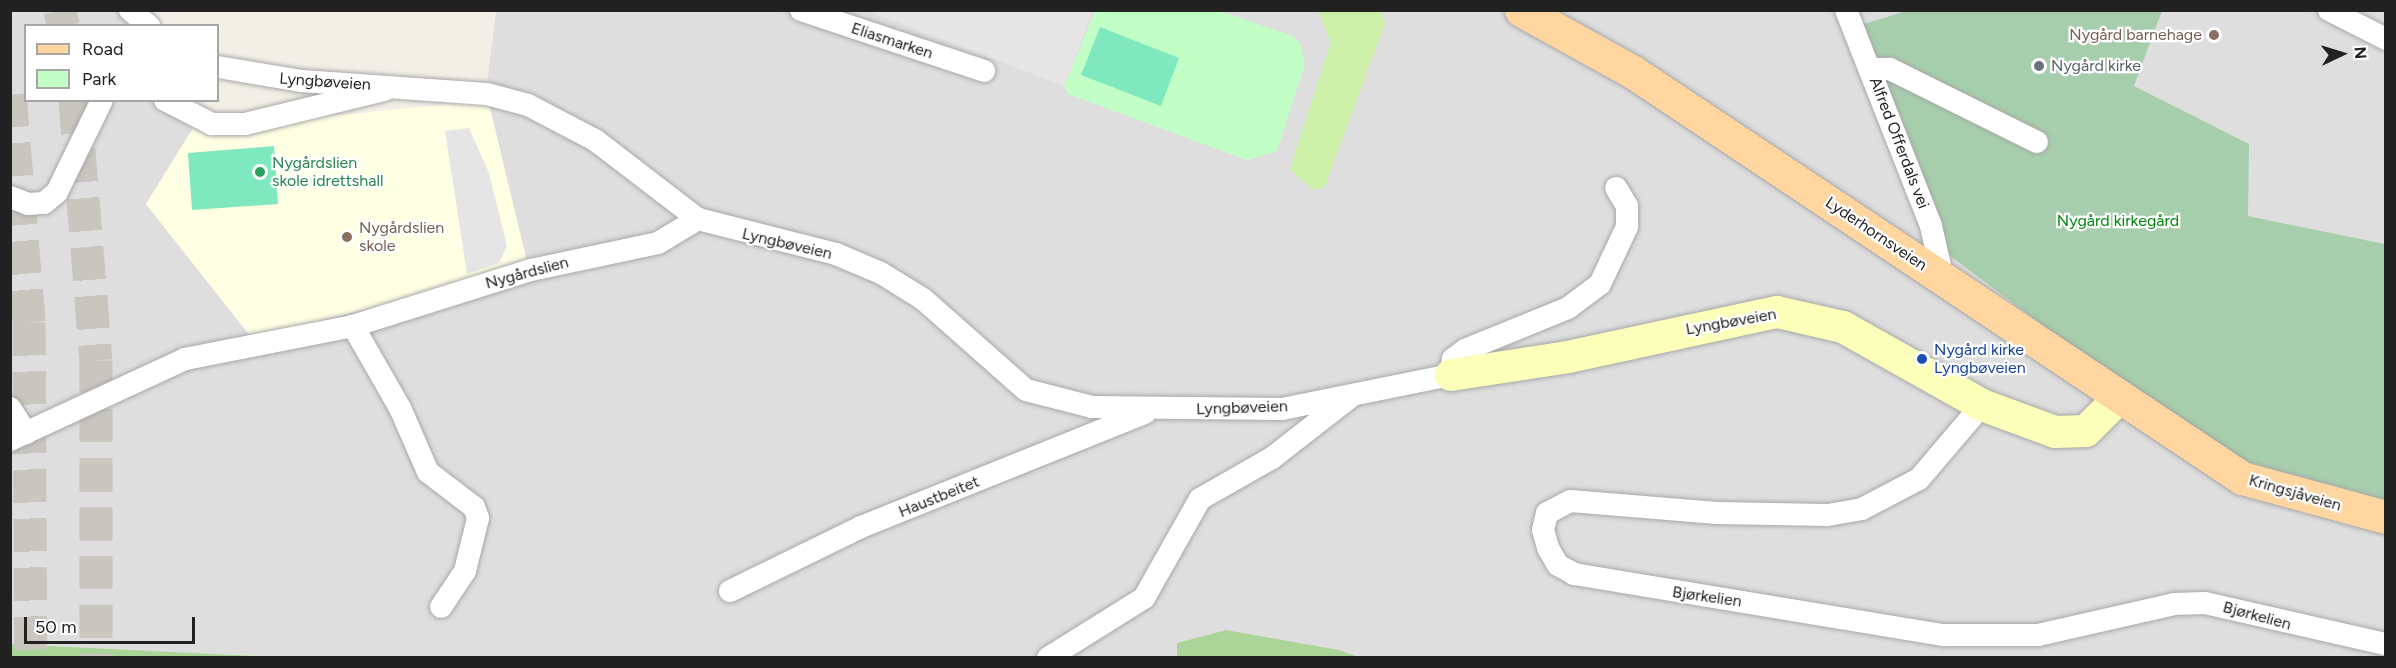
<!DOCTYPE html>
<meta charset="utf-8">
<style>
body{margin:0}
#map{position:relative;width:2396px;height:668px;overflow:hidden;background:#f2efe7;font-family:Figtree,sans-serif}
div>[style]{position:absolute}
.residential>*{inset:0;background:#dfdede}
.education>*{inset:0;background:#ffffe4}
.grass>*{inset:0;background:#cdf0a9}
.forest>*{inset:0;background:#abd598}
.cemetery>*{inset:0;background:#a6ceac}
.park>*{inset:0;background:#c2ffc6}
.pitch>*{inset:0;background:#7fe8be}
.parking>*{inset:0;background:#e5e5e5}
.highway-tunnel>*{height:33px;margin-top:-16.5px;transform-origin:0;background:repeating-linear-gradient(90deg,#c8c6bf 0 33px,transparent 0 49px)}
.roads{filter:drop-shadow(0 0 2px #a8a8a8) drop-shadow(0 0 2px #a8a8a8)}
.street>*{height:22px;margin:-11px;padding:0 11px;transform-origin:11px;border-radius:11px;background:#fff}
.secondary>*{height:32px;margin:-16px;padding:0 16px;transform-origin:16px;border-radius:16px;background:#fcffb9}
.primary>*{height:33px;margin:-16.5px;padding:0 16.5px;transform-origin:16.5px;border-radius:16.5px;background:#ffd5a0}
.dots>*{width:16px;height:16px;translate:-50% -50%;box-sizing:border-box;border:3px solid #fff;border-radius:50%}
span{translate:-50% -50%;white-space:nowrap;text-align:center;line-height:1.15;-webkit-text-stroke:4.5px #fff;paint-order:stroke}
.education-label{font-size:16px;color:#785e54}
.right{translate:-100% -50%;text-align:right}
.left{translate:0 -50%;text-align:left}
.street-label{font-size:16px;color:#212121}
.worship-label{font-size:16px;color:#5b616d}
.leisure-label{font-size:16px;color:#27864d}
.park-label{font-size:16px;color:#02880b}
.transit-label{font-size:16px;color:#164399}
.frame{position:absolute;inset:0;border:12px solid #212121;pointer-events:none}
.legend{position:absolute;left:24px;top:24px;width:195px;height:78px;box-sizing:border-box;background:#fff;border:2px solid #a6a6a6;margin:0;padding:8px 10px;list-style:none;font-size:18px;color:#212121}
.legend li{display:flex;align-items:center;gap:12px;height:30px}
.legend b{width:30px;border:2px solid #a6a6a6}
.north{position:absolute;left:2312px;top:24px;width:60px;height:60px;-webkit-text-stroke:4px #fff;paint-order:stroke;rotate:86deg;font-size:16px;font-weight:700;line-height:24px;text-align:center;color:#212121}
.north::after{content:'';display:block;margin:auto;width:21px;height:27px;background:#212121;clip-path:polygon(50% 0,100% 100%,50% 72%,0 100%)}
.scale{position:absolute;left:24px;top:617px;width:171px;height:27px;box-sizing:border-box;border:3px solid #212121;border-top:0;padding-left:8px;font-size:18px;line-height:21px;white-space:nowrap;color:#212121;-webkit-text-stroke:4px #fff;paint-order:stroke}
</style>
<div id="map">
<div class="residential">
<i style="clip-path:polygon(10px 11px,139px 11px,162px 25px,26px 26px,26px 100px,188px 101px,192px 130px,146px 204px,251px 337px,529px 270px,486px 93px,496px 11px,1909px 11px,1864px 25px,1941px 249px,2385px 503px,2385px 657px,1358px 658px,1226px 630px,1177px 643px,1177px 658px,278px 657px,11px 644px)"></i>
<i style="clip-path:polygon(2162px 11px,2385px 11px,2385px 244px,2247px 216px,2134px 86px)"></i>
</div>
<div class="education">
<i style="clip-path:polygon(488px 100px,529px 270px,251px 337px,146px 204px,192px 130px)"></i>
</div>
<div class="grass">
<i style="clip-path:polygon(1318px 11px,1381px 11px,1385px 23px,1325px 187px,1313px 190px,1290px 169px,1331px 42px)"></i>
</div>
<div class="forest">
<i style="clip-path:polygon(1226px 630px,1339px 650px,1358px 657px,1177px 657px,1177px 643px)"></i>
<i style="clip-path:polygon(10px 644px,278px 657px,366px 657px,11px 658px)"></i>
</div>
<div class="cemetery">
<i style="clip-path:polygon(1909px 10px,2162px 11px,2134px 86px,2249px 144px,2248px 216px,2385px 244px,2385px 503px,2229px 465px,1941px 249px,1864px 24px)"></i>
</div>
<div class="park">
<i style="clip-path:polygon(1095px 11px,1220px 11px,1292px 36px,1300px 43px,1305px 64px,1277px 151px,1247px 160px,1068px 94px,1064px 87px)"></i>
</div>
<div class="pitch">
<i style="clip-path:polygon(1100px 27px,1179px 58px,1161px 106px,1081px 75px)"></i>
<i style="clip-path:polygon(274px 146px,278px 204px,192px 210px,188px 153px)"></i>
</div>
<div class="parking">
<i style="clip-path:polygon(868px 11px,868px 10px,1093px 11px,1064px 86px)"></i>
<i style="clip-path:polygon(469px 128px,489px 173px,507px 246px,499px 263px,467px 274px,445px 131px)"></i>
</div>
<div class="highway-tunnel">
<i style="left:60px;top:10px;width:16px;rotate:79deg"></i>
<i style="left:10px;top:94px;width:229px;rotate:85.2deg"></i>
<i style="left:29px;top:322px;width:336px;rotate:89.7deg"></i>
<i style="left:75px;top:100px;width:261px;rotate:85.4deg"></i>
<i style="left:96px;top:360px;width:298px;rotate:90deg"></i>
</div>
<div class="roads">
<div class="street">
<i style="left:130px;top:10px;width:25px;rotate:40deg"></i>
<i style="left:801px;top:10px;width:193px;rotate:18.4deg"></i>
<i style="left:1846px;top:10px;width:232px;rotate:68.5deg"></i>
<i style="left:1931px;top:226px;width:54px;rotate:77.2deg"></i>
<i style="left:2329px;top:10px;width:64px;rotate:27deg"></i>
<i style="left:218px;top:67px;width:85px;rotate:9.5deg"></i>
<i style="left:302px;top:81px;width:185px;rotate:4deg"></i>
<i style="left:487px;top:94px;width:42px;rotate:15deg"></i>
<i style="left:528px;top:105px;width:76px;rotate:27.6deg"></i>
<i style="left:595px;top:140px;width:130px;rotate:37.5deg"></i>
<i style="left:698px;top:219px;width:142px;rotate:14.2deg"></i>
<i style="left:836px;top:254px;width:49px;rotate:22.9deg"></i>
<i style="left:881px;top:273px;width:49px;rotate:31.8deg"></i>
<i style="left:923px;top:299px;width:137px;rotate:41.5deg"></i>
<i style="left:1026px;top:390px;width:68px;rotate:14.4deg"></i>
<i style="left:1092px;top:407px;width:190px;rotate:0.6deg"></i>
<i style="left:1282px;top:409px;width:172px;rotate:-11.4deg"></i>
<i style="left:1451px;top:375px;width:16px;rotate:-83deg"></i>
<i style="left:1453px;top:359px;width:15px;rotate:-37deg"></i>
<i style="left:1465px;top:350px;width:111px;rotate:-22.2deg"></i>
<i style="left:1568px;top:308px;width:40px;rotate:-37deg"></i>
<i style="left:1600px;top:284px;width:63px;rotate:-64.7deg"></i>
<i style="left:1627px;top:227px;width:21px;rotate:-90deg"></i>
<i style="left:1627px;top:206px;width:21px;rotate:-121deg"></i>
<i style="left:1871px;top:69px;width:19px"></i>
<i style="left:1890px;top:69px;width:164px;rotate:26.4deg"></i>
<i style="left:165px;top:100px;width:53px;rotate:27.1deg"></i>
<i style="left:212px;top:124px;width:33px"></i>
<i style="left:245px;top:124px;width:144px;rotate:-13.7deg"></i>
<i style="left:10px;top:197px;width:19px;rotate:21deg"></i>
<i style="left:28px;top:204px;width:16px;rotate:-4deg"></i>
<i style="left:44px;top:203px;width:17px;rotate:-40deg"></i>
<i style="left:57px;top:192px;width:102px;rotate:-63.9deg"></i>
<i style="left:353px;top:326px;width:95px;rotate:60.2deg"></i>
<i style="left:400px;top:408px;width:70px;rotate:66.4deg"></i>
<i style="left:428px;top:472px;width:58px;rotate:37.3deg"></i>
<i style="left:474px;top:507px;width:12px;rotate:70deg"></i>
<i style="left:478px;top:518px;width:55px;rotate:103.8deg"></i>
<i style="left:465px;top:571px;width:43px;rotate:123.7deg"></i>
<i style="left:1982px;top:405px;width:97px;rotate:130.4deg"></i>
<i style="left:1919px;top:479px;width:64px;rotate:152.2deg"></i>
<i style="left:1862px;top:509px;width:36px;rotate:170deg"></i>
<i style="left:1827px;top:515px;width:110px;rotate:-179deg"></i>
<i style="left:1717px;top:513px;width:147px;rotate:-175.3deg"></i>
<i style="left:1570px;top:501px;width:26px;rotate:152deg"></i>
<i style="left:1547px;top:513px;width:17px;rotate:103deg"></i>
<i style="left:1543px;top:530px;width:19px;rotate:74deg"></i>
<i style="left:1548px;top:548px;width:20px;rotate:60deg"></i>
<i style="left:1558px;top:565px;width:18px;rotate:29deg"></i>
<i style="left:1574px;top:574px;width:375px;rotate:9.4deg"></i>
<i style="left:1944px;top:635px;width:94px"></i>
<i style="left:2038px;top:635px;width:139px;rotate:-12.8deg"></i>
<i style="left:2174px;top:604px;width:31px;rotate:-2deg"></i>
<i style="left:2205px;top:603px;width:186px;rotate:12.8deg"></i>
<i style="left:10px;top:408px;width:30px;rotate:57deg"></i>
<i style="left:10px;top:440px;width:193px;rotate:-24.8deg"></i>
<i style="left:185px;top:359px;width:171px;rotate:-11.1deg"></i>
<i style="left:353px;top:326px;width:187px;rotate:-17.5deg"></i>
<i style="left:531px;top:270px;width:130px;rotate:-12deg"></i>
<i style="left:658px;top:243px;width:47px;rotate:-31deg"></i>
<i style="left:730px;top:591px;width:146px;rotate:-26deg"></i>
<i style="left:861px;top:527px;width:306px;rotate:-21.9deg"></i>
<i style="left:1048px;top:658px;width:113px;rotate:-32deg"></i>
<i style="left:1144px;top:598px;width:114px;rotate:-60.5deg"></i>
<i style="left:1200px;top:499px;width:83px;rotate:-29.7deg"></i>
<i style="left:1272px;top:458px;width:98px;rotate:-37.9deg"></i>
</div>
<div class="secondary">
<i style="left:1451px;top:375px;width:118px;rotate:-8.7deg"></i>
<i style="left:1568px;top:357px;width:214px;rotate:-12.2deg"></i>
<i style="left:1777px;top:312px;width:68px;rotate:12.8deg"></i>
<i style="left:1843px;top:327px;width:159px;rotate:29.3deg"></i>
<i style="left:1982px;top:405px;width:78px;rotate:20.3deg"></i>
<i style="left:2055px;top:432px;width:31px;rotate:-2deg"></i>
<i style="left:2086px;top:431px;width:45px;rotate:-45deg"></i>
</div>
<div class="primary">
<i style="left:1521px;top:10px;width:128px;rotate:29deg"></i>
<i style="left:1633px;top:72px;width:732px;rotate:33.69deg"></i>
<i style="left:2242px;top:478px;width:149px;rotate:15.2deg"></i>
</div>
</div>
<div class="dots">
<i style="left:2214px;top:35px;background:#8d6e63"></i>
<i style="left:2039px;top:66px;background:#6b7280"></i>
<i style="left:260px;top:172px;background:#2e9e5b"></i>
<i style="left:347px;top:237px;background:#8d6e63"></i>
<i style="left:1922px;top:359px;background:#1a4fb4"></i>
</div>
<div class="education-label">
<span class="right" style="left:2202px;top:35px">Nygård barnehage</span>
<span class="left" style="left:359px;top:237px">Nygårdslien<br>skole</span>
</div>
<div class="street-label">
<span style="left:892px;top:41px;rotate:18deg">Eliasmarken</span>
<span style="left:325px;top:82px;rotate:4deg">Lyngbøveien</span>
<span style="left:1899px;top:143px;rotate:69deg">Alfred Offerdals vei</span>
<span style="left:1876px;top:234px;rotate:34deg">Lyderhornsveien</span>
<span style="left:787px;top:244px;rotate:13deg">Lyngbøveien</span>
<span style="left:527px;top:273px;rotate:-15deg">Nygårdslien</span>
<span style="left:1731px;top:322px;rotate:-10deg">Lyngbøveien</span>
<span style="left:1242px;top:408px;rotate:-2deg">Lyngbøveien</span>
<span style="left:2295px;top:493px;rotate:16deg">Kringsjåveien</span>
<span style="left:939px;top:497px;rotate:-22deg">Haustbeitet</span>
<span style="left:1707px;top:597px;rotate:8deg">Bjørkelien</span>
<span style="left:2257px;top:616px;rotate:15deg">Bjørkelien</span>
</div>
<div class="worship-label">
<span class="left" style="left:2051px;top:66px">Nygård kirke</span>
</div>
<div class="leisure-label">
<span class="left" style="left:272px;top:172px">Nygårdslien<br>skole idrettshall</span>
</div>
<div class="park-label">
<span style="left:2118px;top:221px">Nygård kirkegård</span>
</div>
<div class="transit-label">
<span class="left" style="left:1934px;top:359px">Nygård kirke<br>Lyngbøveien</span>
</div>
<div class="frame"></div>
<ul class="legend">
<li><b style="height:8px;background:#ffd5a0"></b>Road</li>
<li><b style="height:16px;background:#c2ffc6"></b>Park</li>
</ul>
<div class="north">N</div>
<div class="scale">50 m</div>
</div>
